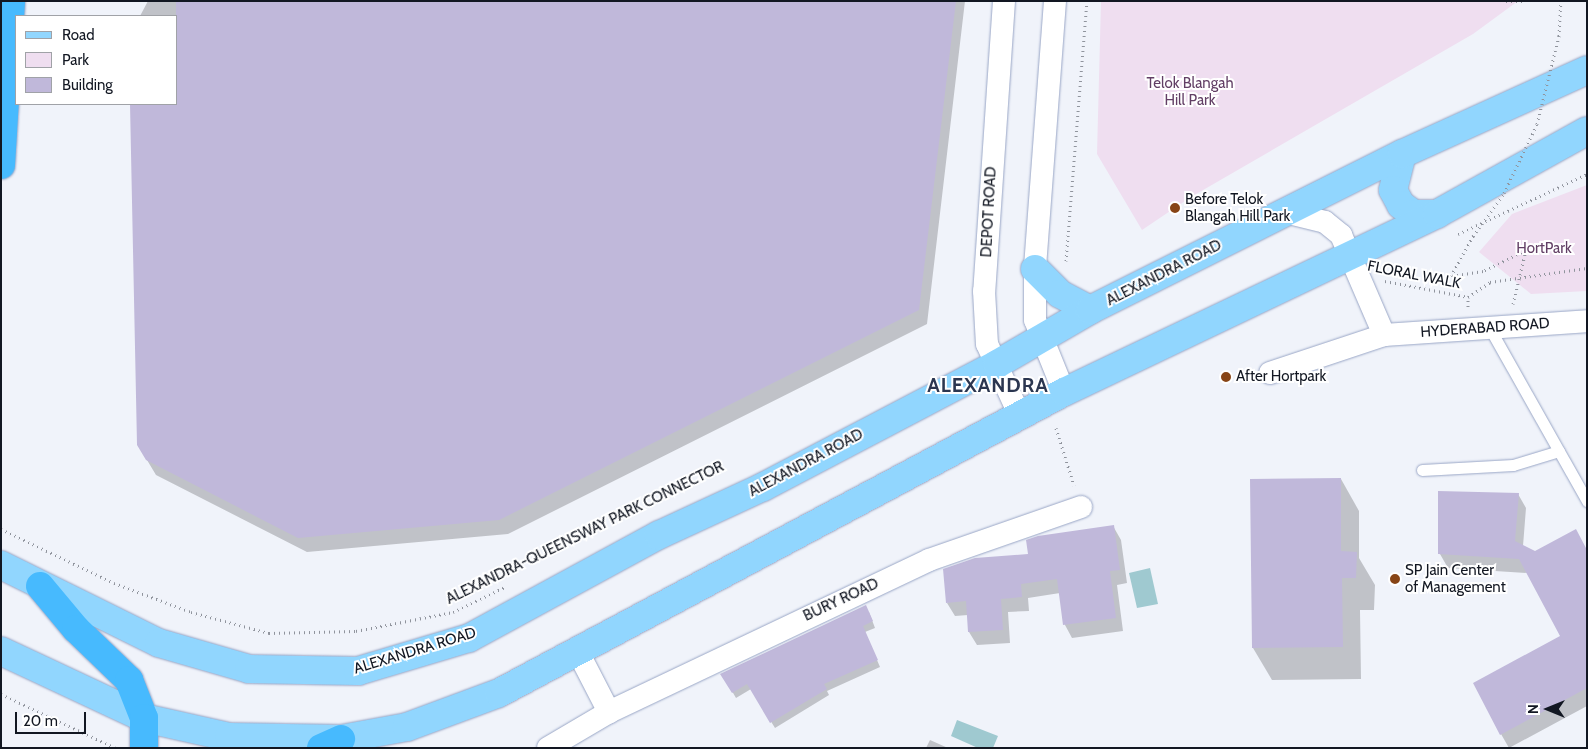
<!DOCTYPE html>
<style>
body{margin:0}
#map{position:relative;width:1588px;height:749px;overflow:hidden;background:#f0f3fa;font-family:Cabin,sans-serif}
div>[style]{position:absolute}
.green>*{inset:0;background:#efdef0}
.water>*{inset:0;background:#9fc9d0}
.shadow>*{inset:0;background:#0003}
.building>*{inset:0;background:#c0b8da}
.path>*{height:3px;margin-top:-1.5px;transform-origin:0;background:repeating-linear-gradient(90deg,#90949d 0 1px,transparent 0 5px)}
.roads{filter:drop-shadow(0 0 1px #99a6c6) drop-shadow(0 0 1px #99a6c6)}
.lane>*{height:11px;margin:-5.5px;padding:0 5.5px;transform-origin:5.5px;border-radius:5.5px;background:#fff}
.street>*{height:22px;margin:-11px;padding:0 11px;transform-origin:11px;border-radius:11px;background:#fff}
.primary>*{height:28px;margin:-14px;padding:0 14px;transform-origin:14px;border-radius:14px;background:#91d6fe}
.highway>*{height:28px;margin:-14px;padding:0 14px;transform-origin:14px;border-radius:14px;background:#47bafe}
.path-bridge>*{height:3px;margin-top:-1.5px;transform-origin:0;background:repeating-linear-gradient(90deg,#90949d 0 1px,transparent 0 5px)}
.dots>*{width:14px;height:14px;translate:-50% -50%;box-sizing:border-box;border:2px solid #fff;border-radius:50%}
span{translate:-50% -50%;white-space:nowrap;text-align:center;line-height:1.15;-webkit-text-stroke:4px #fff;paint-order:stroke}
.park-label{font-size:15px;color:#623f65}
.poi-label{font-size:15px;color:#121722}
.left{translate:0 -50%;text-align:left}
.street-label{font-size:15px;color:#121722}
.district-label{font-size:20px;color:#2b3650;font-weight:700;letter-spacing:1px}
.frame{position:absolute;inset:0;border:2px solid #121722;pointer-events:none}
.legend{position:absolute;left:15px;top:15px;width:162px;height:90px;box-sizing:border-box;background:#fff;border:1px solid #a0a2a7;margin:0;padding:6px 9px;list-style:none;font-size:15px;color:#121722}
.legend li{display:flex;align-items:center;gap:10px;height:25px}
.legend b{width:25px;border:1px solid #a0a2a7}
.north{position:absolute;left:1523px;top:684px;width:50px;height:50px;-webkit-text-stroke:4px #fff;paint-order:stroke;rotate:270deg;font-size:14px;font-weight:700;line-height:20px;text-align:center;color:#121722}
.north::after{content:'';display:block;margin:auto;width:18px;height:22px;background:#121722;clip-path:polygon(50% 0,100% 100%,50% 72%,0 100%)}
.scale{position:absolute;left:15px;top:712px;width:71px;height:22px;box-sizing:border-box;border:2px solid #121722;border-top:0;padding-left:6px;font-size:15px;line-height:18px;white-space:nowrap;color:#121722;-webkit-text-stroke:4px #fff;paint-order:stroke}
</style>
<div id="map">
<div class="green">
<i style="clip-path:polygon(1101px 1px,1518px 1px,1473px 34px,1191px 197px,1142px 230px,1097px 154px)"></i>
<i style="clip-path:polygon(1587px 185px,1587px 291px,1531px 294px,1479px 252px,1512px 214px)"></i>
</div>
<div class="water">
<i style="clip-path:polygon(1150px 568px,1158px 604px,1137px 608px,1129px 573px)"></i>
<i style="clip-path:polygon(957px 720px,998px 736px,993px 748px,978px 748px,951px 736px)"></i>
</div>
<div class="shadow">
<i style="clip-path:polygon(148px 1px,965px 1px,927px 324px,508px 534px,307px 552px,156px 475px,138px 445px,131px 104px,176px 104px,176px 16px,140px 16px)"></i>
<i style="clip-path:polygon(1341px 479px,1359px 511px,1359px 558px,1375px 585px,1374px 610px,1360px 610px,1361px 679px,1272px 680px,1253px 648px)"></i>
<i style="clip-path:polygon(1518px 494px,1526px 508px,1523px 546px,1535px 552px,1587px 551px,1587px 706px,1509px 748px,1501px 734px,1562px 637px,1528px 573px,1448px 568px,1440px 554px)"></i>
<i style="clip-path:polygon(1113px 526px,1121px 540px,1127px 583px,1117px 585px,1123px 631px,1072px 638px,1065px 625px,1060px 593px,1028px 598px,1029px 611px,1008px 612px,1010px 643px,977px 645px,969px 632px,968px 615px,955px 616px,947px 603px,1029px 555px)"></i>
<i style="clip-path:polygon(869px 612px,875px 628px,865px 632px,880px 667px,827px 691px,829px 695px,775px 728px,751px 689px,736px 698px,722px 674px)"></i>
<i style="clip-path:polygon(930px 740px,948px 748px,926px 748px)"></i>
</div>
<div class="building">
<i style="clip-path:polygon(176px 1px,956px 1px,919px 310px,499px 520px,298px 538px,146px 460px,137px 445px,130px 104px,176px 104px)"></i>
<i style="clip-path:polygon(1341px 478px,1341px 551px,1357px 552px,1356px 578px,1342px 578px,1343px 647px,1252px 648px,1250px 479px)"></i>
<i style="clip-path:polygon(1438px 491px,1519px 493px,1515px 541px,1535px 551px,1576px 529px,1587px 550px,1587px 688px,1500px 735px,1473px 683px,1560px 636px,1519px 559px,1438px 554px)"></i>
<i style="clip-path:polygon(1114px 525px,1120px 570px,1110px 571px,1116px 618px,1063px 625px,1057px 579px,1021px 584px,1022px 597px,1001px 599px,1003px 630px,968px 632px,966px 601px,946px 603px,943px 569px,975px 558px,1028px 554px,1026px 540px,1038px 536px)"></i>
<i style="clip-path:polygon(866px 605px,873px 621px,863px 626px,878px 660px,824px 684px,827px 689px,770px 723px,747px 684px,732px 693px,720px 674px)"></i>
</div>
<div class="path">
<i style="left:1506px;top:1px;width:18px"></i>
<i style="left:1559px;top:36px;width:35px;rotate:-87deg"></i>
<i style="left:1458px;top:234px;width:142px;rotate:-24.9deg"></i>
<i style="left:1066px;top:261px;width:261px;rotate:-85.4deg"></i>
<i style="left:1385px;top:281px;width:85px;rotate:10.9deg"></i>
<i style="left:1468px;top:307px;width:10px;rotate:-90deg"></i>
<i style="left:1468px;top:297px;width:27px;rotate:-34deg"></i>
<i style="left:1490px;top:282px;width:98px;rotate:-8.2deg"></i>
<i style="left:1056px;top:428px;width:60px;rotate:72.5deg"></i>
<i style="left:1px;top:529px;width:125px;rotate:25.5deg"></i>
<i style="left:114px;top:583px;width:82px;rotate:20.6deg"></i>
<i style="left:191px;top:612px;width:81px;rotate:15.1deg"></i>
<i style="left:269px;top:633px;width:87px;rotate:-1.3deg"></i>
<i style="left:356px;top:631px;width:99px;rotate:-11.1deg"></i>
<i style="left:453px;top:612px;width:58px;rotate:-25.7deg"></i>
<i style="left:1px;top:694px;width:127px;rotate:25.2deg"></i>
</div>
<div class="roads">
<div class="lane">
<i style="left:1489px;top:327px;width:200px;rotate:60.6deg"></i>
<i style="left:1422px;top:470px;width:91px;rotate:-3.1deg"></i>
<i style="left:1513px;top:465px;width:48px;rotate:-16.9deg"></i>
</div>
<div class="street">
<i style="left:1004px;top:1px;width:291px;rotate:93.9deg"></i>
<i style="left:984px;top:291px;width:53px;rotate:86.8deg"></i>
<i style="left:987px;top:344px;width:79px;rotate:65.4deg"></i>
<i style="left:1055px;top:1px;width:269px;rotate:94.3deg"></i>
<i style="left:1035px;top:269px;width:51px;rotate:90deg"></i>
<i style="left:1035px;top:320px;width:78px;rotate:68.1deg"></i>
<i style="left:1285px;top:212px;width:41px;rotate:14deg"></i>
<i style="left:1325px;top:222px;width:21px;rotate:39deg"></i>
<i style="left:1341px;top:235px;width:109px;rotate:66.7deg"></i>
<i style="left:1270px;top:373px;width:120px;rotate:-18.4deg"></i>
<i style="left:1384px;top:335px;width:203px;rotate:-3.9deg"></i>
<i style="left:578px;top:652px;width:68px;rotate:62.7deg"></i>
<i style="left:548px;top:748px;width:71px;rotate:-30.5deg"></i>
<i style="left:609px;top:712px;width:354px;rotate:-25.4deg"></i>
<i style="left:929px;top:560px;width:161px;rotate:-19.2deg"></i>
</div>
<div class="primary">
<i style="left:1402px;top:154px;width:37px;rotate:104deg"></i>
<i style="left:1393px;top:190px;width:17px;rotate:62deg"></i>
<i style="left:1401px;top:205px;width:16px;rotate:35deg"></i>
<i style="left:1414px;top:214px;width:23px"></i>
<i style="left:1035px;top:269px;width:35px;rotate:45deg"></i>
<i style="left:1060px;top:294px;width:34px;rotate:28deg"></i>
<i style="left:1px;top:565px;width:176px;rotate:26.3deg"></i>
<i style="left:159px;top:643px;width:94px;rotate:16.1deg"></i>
<i style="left:249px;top:669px;width:109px;rotate:1.1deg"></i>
<i style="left:358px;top:671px;width:116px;rotate:-16.6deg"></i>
<i style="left:469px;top:638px;width:216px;rotate:-28.5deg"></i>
<i style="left:659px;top:535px;width:115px;rotate:-24.8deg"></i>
<i style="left:763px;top:487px;width:264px;rotate:-27.7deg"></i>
<i style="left:997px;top:364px;width:108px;rotate:-30.1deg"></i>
<i style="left:1090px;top:310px;width:349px;rotate:-26.6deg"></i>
<i style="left:1402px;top:154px;width:203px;rotate:-24.4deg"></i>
<i style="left:1px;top:651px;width:158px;rotate:25.1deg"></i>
<i style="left:144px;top:718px;width:87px;rotate:12.6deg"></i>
<i style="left:229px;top:737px;width:112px;rotate:1deg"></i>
<i style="left:341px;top:739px;width:67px;rotate:-10.3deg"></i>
<i style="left:407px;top:727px;width:98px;rotate:-20.3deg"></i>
<i style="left:499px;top:693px;width:640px;rotate:-28.05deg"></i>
<i style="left:1064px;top:392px;width:413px;rotate:-25.5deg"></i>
<i style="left:1437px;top:214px;width:171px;rotate:-29deg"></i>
</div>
<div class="highway">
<i style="left:1px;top:165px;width:164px;rotate:-86.5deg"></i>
<i style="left:40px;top:586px;width:56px;rotate:50.1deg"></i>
<i style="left:76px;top:629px;width:74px;rotate:43.9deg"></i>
<i style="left:129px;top:680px;width:41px;rotate:68.5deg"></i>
<i style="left:144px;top:718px;width:30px;rotate:90deg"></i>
<i style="left:321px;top:748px;width:22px;rotate:-24deg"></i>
</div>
</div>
<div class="path-bridge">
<i style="left:1513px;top:304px;width:56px;rotate:-76.5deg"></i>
<i style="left:1526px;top:250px;width:48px;rotate:154deg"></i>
<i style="left:1483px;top:271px;width:32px;rotate:171deg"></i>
<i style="left:1451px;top:276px;width:46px;rotate:-61.2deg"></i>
<i style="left:1473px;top:236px;width:53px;rotate:-54.2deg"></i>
<i style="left:1504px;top:193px;width:76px;rotate:-64.4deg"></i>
<i style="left:1537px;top:124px;width:91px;rotate:-76deg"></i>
</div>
<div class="dots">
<i style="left:1175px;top:208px;background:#874416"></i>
<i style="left:1226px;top:377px;background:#874416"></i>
<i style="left:1395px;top:579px;background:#874416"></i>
</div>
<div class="park-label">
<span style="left:1190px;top:92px">Telok Blangah<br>Hill Park</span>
<span style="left:1544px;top:249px">HortPark</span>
</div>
<div class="poi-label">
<span class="left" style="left:1185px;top:208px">Before Telok<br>Blangah Hill Park</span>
<span class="left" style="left:1236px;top:377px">After Hortpark</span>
<span class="left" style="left:1405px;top:579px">SP Jain Center<br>of Management</span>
</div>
<div class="street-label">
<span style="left:989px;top:212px;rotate:-87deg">DEPOT ROAD</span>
<span style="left:1164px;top:273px;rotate:-27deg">ALEXANDRA ROAD</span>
<span style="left:1414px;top:275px;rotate:11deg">FLORAL WALK</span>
<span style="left:1485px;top:328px;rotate:-4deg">HYDERABAD ROAD</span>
<span style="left:806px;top:463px;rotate:-28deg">ALEXANDRA ROAD</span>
<span style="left:585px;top:533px;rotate:-26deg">ALEXANDRA-QUEENSWAY PARK CONNECTOR</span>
<span style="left:841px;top:600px;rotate:-25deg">BURY ROAD</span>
<span style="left:415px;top:651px;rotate:-17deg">ALEXANDRA ROAD</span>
</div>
<div class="district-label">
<span style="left:988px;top:385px">ALEXANDRA</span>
</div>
<div class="frame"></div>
<ul class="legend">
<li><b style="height:6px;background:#91d6fe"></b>Road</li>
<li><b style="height:14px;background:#efdef0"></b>Park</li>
<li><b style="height:14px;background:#c0b8da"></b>Building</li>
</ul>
<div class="north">N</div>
<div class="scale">20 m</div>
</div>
